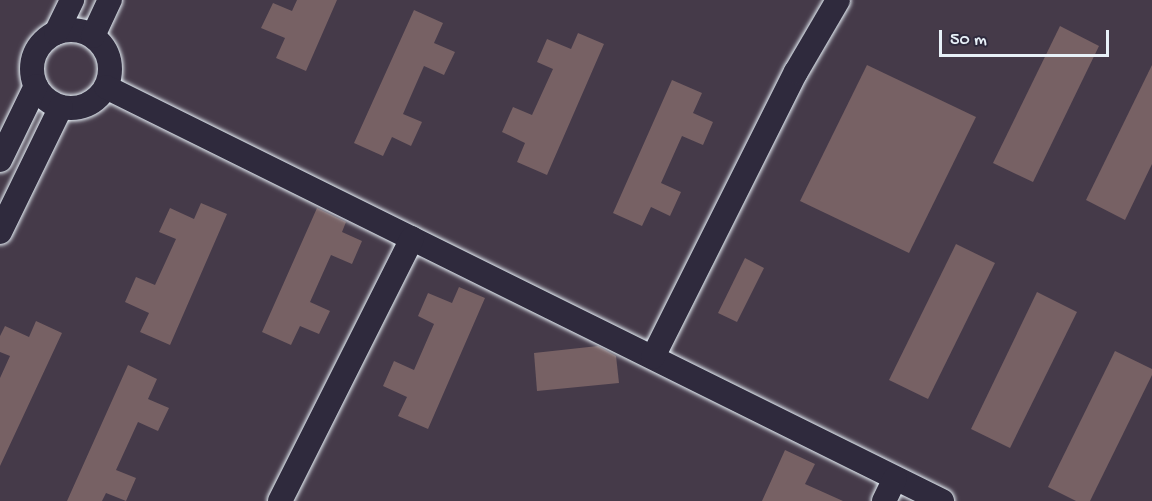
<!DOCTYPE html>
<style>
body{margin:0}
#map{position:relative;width:1152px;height:501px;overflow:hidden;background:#453a49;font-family:"Gochi Hand",sans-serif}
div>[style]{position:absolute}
.building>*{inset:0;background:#776164}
.roads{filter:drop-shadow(0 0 2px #e8f1f8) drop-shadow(0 0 2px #e8f1f8)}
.minor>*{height:24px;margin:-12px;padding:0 12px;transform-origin:12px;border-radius:12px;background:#2f2a3d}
.minor>.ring{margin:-12px;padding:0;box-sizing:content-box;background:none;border:24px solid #2f2a3d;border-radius:50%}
span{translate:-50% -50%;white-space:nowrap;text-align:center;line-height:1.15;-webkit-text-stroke:4.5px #2f2a3d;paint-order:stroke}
.scale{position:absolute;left:939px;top:30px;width:170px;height:27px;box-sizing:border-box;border:3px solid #e8f1f8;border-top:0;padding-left:8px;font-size:18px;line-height:21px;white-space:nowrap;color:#e8f1f8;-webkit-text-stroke:4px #2f2a3d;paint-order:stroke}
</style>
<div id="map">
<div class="building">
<i style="clip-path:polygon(297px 0,337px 0,306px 71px,276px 58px,285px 38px,261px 28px,273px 3px,292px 11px)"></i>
<i style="clip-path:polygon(414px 10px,443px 23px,434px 43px,455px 52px,444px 75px,424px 66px,403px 114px,422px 122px,411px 146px,392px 137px,383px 156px,354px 143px)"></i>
<i style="clip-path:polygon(1060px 26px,1099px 46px,1033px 182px,993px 163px)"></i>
<i style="clip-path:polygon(578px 33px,604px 44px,547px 175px,517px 162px,525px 143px,502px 132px,513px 107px,532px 115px,553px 69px,537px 62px,547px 39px,571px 49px)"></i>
<i style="clip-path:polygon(867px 65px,976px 117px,909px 253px,800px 201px)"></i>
<i style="clip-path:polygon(1152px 65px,1152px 164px,1125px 220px,1086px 200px)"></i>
<i style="clip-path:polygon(672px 80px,702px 93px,693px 113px,713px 122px,703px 145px,682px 136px,661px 183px,681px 192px,670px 216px,651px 207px,642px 226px,613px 213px)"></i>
<i style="clip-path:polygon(201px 203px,227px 214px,170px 345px,140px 332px,149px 313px,125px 302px,136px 277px,155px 285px,176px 239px,159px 232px,170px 208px,194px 219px)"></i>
<i style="clip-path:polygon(317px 208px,346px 222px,342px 232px,362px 241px,352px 264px,331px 255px,310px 302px,330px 311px,319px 334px,300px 326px,291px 345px,262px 332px)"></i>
<i style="clip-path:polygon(956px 244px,995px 263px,928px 399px,889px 380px)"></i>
<i style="clip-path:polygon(745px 258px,764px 268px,737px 322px,718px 313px)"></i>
<i style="clip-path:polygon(459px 287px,485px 298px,428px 429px,398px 416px,407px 397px,383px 386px,394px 361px,414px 370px,434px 324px,418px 316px,428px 293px,452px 303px)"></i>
<i style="clip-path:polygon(1037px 292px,1077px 312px,1010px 448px,971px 429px)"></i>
<i style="clip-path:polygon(36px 321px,62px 333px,0 466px,0 378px,10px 356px,0 352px,0 336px,5px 326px,29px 337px)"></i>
<i style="clip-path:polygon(598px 346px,616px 356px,619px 383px,537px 391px,534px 353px)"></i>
<i style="clip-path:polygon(1115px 351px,1152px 369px,1152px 375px,1090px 501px,1076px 501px,1048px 487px)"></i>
<i style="clip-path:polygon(128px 365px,157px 379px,148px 399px,169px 408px,158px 431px,138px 422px,116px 470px,136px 478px,126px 501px,106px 493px,102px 501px,67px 501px)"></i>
<i style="clip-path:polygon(785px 450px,815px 464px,805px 484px,843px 501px,762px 501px)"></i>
</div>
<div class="roads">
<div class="minor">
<i class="ring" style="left:32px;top:30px;width:54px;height:54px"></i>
<i style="left:56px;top:33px;width:37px;rotate:-64deg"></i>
<i style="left:93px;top:36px;width:40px;rotate:-65deg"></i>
<i style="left:106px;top:87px;width:933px;rotate:26.35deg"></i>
<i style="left:0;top:160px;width:82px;rotate:-64.1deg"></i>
<i style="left:0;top:232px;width:139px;rotate:-64deg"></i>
<i style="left:653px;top:357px;width:319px;rotate:-63.4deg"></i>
<i style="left:796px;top:72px;width:83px;rotate:-59.7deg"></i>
<i style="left:280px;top:501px;width:294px;rotate:-63.3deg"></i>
<i style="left:884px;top:501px;width:25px;rotate:-64deg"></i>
</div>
</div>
<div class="scale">50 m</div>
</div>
